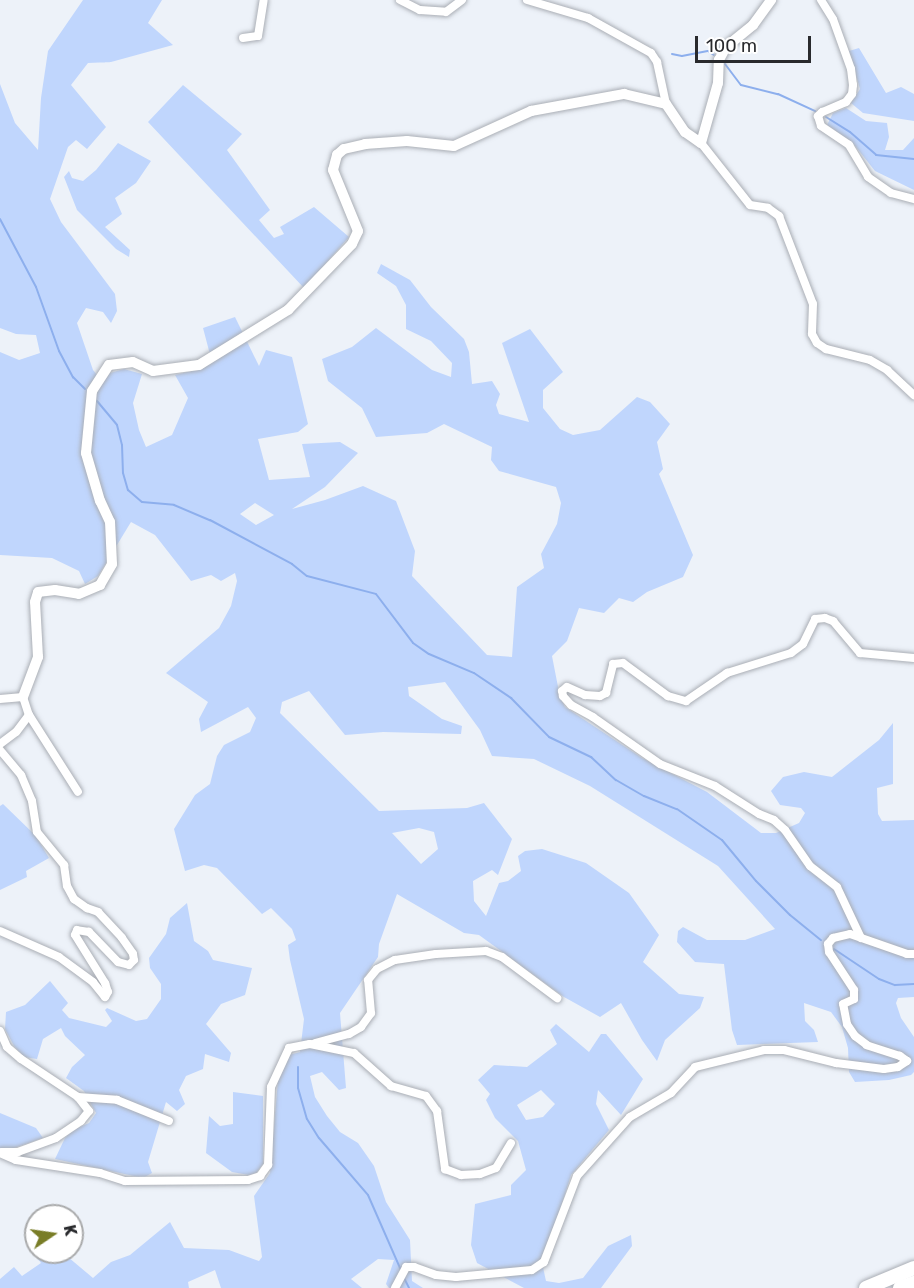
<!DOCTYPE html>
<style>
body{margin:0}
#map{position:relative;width:914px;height:1288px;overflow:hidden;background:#edf2f9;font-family:Rubik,sans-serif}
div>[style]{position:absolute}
.green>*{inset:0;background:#c0d6fd}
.stream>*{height:2px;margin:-1px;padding:0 1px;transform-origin:1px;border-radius:1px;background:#8dafed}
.roads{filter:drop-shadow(0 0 2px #aaaeb5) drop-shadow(0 0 2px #aaaeb5)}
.street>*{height:8px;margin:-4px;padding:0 4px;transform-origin:4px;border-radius:4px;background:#fff}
.secondary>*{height:10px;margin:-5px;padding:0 5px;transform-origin:5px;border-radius:5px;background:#fff}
.highway>*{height:14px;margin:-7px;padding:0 7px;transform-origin:7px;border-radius:7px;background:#fff}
span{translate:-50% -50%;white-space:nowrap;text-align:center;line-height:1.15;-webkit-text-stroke:6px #fff;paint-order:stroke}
.north{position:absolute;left:24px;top:1204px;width:60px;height:60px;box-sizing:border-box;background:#fff;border:2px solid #a9aaab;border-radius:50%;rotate:77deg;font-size:16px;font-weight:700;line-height:24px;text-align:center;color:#292a2d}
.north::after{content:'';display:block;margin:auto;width:21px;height:27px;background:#797d27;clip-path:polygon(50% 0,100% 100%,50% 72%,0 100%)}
.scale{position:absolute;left:695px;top:36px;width:116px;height:27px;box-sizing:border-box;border:3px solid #292a2d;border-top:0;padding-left:8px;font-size:18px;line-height:21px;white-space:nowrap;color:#292a2d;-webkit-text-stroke:4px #fff;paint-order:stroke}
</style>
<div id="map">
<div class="green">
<i style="clip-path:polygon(evenodd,83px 0,162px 0,148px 23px,173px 45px,111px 62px,88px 63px,71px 85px,106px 127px,87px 149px,76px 140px,68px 147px,50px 199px,61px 222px,115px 294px,117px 311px,111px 323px,103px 312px,86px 308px,77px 323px,93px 370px,103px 382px,110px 373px,124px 369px,142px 374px,133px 403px,139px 430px,146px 447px,172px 435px,188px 398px,175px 375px,204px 368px,212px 362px,203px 328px,235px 317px,259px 366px,266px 350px,292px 357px,308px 424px,298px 432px,258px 439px,269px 480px,310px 477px,302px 444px,340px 442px,358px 453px,325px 487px,292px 509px,325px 500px,363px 486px,396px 501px,415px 551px,412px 576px,487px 655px,512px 657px,517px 587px,544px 568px,541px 554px,557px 524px,561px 503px,556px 487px,499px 471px,491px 460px,492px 447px,444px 424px,427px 433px,376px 437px,362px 408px,328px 381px,322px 359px,352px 347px,376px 328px,432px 370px,451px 377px,452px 363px,431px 341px,406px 329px,406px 305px,396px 286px,377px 273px,381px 264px,410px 280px,431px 307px,464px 339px,469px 352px,472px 384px,492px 381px,500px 394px,496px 405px,499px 414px,529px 422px,502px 343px,530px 329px,563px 372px,543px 390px,543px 408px,560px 429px,573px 435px,600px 430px,637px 397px,650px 402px,670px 424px,657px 442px,663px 469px,659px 474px,693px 555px,683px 577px,647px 592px,633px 602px,619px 598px,604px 613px,579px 608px,567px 641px,552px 656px,560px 697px,565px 707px,642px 758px,707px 792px,761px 833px,776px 833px,799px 823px,805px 813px,801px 808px,780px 805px,771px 791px,783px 777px,804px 772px,832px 777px,879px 740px,893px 723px,893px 784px,877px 788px,878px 814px,882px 821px,914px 820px,914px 997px,898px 998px,896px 1003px,901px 1018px,914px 1037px,914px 1072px,911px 1075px,889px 1080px,855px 1082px,849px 1072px,848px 1048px,842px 1027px,831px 1012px,804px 1003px,805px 1021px,814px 1030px,818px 1042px,737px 1045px,732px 1030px,724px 964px,695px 962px,677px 942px,678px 931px,683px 927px,707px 940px,745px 940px,775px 929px,718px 866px,590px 786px,534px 759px,492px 756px,480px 730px,445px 682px,408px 687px,409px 696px,442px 719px,462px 726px,461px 734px,383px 732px,345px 735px,309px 691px,282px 702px,280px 713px,379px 811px,467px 808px,484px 803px,512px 839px,498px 875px,492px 870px,473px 881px,474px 901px,486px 916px,499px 883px,508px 881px,521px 871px,518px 856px,525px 851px,542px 849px,586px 863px,629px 893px,659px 935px,643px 962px,679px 994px,704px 997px,700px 1008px,665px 1040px,657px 1061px,642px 1040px,621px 1003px,600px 1017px,564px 997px,479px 935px,464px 933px,397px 894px,379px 944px,378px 957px,340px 1013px,346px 1088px,339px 1090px,322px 1072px,310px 1076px,315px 1097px,327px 1116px,340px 1132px,358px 1143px,374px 1166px,386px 1202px,410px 1240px,412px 1281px,423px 1288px,389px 1288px,386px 1284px,394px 1260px,378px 1259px,351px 1279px,362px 1288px,221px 1288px,215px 1270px,188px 1282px,189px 1288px,0 1288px,0 1279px,14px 1267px,22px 1276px,41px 1263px,31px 1250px,36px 1243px,36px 1252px,62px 1252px,93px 1278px,111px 1262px,130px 1255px,170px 1222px,184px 1248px,229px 1250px,259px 1261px,262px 1257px,254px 1196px,270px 1173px,278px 1080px,289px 1055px,300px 1052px,304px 1019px,290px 960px,288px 945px,296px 940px,292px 929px,271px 908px,262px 914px,217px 868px,204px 865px,185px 871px,174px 829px,195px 795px,210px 784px,217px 756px,224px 745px,250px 732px,256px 718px,248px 707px,201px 732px,199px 719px,208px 702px,166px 673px,219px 628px,231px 606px,237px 581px,235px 573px,221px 581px,211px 575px,191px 581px,155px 535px,131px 522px,98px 576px,85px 584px,79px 571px,52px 558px,0 555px,0 352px,19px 360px,40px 353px,36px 335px,16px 334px,0 328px,0 84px,15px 123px,38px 150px,41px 98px,48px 51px,83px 0,255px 503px,274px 515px,256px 525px,240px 514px,255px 503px,83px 0,419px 828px,434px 832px,438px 849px,421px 864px,392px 833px,419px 828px)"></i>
<i style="clip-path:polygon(859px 48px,886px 93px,901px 87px,914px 94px,914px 121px,863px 113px,851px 103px,860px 89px,849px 51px)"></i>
<i style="clip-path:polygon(183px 85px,242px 134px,227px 150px,270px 210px,259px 220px,274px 238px,284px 234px,280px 227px,314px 207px,349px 237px,304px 288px,148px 122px)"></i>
<i style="clip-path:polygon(846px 108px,866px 121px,887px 123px,889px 137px,885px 150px,903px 150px,914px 138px,914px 190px,875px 171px,852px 142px,827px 125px,833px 113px)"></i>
<i style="clip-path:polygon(118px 143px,151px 161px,136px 183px,115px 198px,122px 214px,105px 227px,130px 250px,129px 257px,116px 249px,77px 210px,64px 177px,69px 171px,72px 178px,83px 181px,96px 170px)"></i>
<i style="clip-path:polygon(3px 804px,35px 835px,49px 858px,26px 871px,27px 877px,0 890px,0 806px)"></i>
<i style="clip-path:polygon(187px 903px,194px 941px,208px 951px,213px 960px,252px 968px,245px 995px,221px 1004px,206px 1024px,231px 1053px,229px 1062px,205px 1054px,203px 1069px,186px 1076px,179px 1090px,185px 1104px,177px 1111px,166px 1102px,148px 1162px,152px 1173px,143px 1178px,55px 1159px,65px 1138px,73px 1130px,89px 1123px,96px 1113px,84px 1091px,66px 1078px,72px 1067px,85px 1055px,65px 1036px,61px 1028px,43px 1039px,37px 1059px,24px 1057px,14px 1046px,5px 1029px,6px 1012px,25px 1005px,50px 981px,68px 1003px,62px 1010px,69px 1018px,106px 1027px,112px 1021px,105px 1010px,107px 1008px,136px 1021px,147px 1019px,161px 999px,161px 984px,150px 968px,149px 958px,166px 934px,170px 918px)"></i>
<i style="clip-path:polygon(evenodd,556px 1024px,589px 1052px,601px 1034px,606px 1034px,643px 1079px,621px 1115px,598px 1090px,596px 1104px,609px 1130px,571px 1175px,560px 1210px,541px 1258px,546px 1281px,559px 1283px,583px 1278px,608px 1246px,631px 1235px,632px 1246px,601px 1288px,524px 1288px,477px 1263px,471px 1245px,475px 1204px,511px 1195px,511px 1185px,526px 1170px,518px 1141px,495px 1118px,486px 1100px,490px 1094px,478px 1080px,494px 1065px,527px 1067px,557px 1044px,550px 1030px,556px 1024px,541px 1090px,555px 1104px,543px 1117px,526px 1120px,517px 1105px,541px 1090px)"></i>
<i style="clip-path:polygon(233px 1092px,263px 1096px,263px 1164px,256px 1173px,249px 1175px,232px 1172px,206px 1153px,209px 1116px,220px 1126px,233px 1124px)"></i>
<i style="clip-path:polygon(0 1113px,36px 1128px,43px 1138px,11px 1149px,0 1148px)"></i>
</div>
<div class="stream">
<i style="left:672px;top:54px;width:10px;rotate:11deg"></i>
<i style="left:682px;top:56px;width:26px;rotate:-11deg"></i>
<i style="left:708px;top:51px;width:7px;rotate:34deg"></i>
<i style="left:725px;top:64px;width:26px;rotate:53deg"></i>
<i style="left:741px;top:85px;width:38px;rotate:14deg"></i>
<i style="left:778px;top:94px;width:41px;rotate:24.7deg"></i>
<i style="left:826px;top:117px;width:28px;rotate:32deg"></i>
<i style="left:850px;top:132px;width:35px;rotate:41deg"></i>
<i style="left:876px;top:155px;width:38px;rotate:6deg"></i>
<i style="left:0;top:219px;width:77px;rotate:62.1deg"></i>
<i style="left:36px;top:287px;width:68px;rotate:70.2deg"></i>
<i style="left:59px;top:351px;width:30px;rotate:62deg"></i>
<i style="left:73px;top:377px;width:17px;rotate:45deg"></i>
<i style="left:97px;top:401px;width:31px;rotate:50deg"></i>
<i style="left:117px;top:425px;width:21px;rotate:76deg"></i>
<i style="left:122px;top:445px;width:28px;rotate:88deg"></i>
<i style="left:123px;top:473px;width:18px;rotate:74deg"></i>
<i style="left:128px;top:490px;width:18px;rotate:41deg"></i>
<i style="left:142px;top:502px;width:32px;rotate:5deg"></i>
<i style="left:174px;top:505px;width:39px;rotate:23deg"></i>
<i style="left:210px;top:520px;width:93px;rotate:28.2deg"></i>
<i style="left:292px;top:564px;width:19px;rotate:39deg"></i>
<i style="left:307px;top:576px;width:71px;rotate:14.6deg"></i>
<i style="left:376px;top:594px;width:61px;rotate:52.9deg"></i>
<i style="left:413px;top:643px;width:19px;rotate:35deg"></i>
<i style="left:429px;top:654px;width:49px;rotate:22.9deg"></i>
<i style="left:474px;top:673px;width:45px;rotate:34deg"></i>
<i style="left:511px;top:698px;width:54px;rotate:45.7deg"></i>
<i style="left:549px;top:737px;width:47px;rotate:25.5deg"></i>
<i style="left:591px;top:757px;width:34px;rotate:43deg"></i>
<i style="left:616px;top:780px;width:32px;rotate:30deg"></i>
<i style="left:644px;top:796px;width:35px;rotate:22deg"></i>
<i style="left:677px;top:809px;width:55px;rotate:34.6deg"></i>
<i style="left:722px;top:840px;width:53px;rotate:50.3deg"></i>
<i style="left:756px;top:881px;width:48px;rotate:45deg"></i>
<i style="left:790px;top:915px;width:40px;rotate:39deg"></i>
<i style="left:834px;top:949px;width:54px;rotate:33.7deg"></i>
<i style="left:879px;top:979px;width:17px;rotate:21deg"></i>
<i style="left:895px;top:985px;width:19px;rotate:-3deg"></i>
<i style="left:298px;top:1067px;width:21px;rotate:90deg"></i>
<i style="left:298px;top:1088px;width:32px;rotate:74deg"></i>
<i style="left:307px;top:1119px;width:22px;rotate:58deg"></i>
<i style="left:319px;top:1138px;width:75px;rotate:49.3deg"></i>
<i style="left:368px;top:1195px;width:82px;rotate:66.3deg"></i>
<i style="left:403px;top:1276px;width:13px;rotate:63deg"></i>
</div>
<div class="roads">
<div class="street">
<i style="left:400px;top:0;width:22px;rotate:27deg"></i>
<i style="left:420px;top:10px;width:26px;rotate:4deg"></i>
<i style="left:446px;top:12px;width:20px;rotate:-37deg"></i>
<i style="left:527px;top:0;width:64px;rotate:16.4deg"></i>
<i style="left:588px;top:18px;width:72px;rotate:29.1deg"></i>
<i style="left:651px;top:53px;width:11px;rotate:56deg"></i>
<i style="left:657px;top:62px;width:43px;rotate:77.9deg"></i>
<i style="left:821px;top:0;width:22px;rotate:58deg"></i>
<i style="left:833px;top:19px;width:53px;rotate:70.2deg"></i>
<i style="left:851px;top:69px;width:16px;rotate:83deg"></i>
<i style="left:853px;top:85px;width:9px;rotate:96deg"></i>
<i style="left:852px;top:94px;width:10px;rotate:127deg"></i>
<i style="left:846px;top:102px;width:26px;rotate:157deg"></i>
<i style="left:822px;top:112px;width:6px;rotate:135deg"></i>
<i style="left:818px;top:116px;width:10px;rotate:73deg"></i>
<i style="left:821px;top:126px;width:34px;rotate:34deg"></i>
<i style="left:849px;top:145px;width:37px;rotate:59deg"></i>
<i style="left:868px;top:177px;width:28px;rotate:35deg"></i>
<i style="left:891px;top:193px;width:24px;rotate:15deg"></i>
<i style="left:243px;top:38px;width:15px;rotate:-8deg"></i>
<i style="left:258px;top:36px;width:36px;rotate:-81deg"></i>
<i style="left:701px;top:143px;width:79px;rotate:51.7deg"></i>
<i style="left:750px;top:205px;width:18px;rotate:9deg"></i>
<i style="left:768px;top:208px;width:14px;rotate:36deg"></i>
<i style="left:779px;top:216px;width:94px;rotate:68.9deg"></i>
<i style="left:813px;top:304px;width:30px;rotate:92deg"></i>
<i style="left:812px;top:334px;width:10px;rotate:61deg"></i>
<i style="left:817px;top:343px;width:11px;rotate:34deg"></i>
<i style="left:826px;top:349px;width:45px;rotate:14deg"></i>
<i style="left:870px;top:360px;width:20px;rotate:30deg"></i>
<i style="left:887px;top:370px;width:37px;rotate:43deg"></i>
<i style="left:0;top:699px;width:23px;rotate:-5deg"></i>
<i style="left:23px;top:697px;width:19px;rotate:72deg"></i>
<i style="left:29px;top:715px;width:21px;rotate:127deg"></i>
<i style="left:16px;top:732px;width:20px;rotate:143deg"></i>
<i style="left:29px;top:715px;width:91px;rotate:57.5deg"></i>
<i style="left:0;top:750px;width:33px;rotate:50deg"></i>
<i style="left:21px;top:775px;width:28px;rotate:67deg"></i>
<i style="left:32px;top:801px;width:31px;rotate:81deg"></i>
<i style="left:37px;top:832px;width:43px;rotate:50.7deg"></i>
<i style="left:64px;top:865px;width:21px;rotate:82deg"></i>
<i style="left:67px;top:886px;width:15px;rotate:62deg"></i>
<i style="left:74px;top:899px;width:16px;rotate:35deg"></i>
<i style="left:87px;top:908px;width:12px;rotate:20deg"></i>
<i style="left:98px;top:912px;width:35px;rotate:47deg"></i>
<i style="left:122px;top:938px;width:19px;rotate:55deg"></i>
<i style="left:133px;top:954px;width:6px;rotate:81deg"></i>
<i style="left:134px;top:960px;width:7px;rotate:135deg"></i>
<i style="left:129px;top:965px;width:11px;rotate:-165deg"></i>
<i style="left:118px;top:962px;width:42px;rotate:-134deg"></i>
<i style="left:89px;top:932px;width:12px;rotate:-171deg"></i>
<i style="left:77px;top:930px;width:5px;rotate:112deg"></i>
<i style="left:75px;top:935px;width:57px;rotate:58deg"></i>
<i style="left:105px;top:983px;width:9px;rotate:72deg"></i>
<i style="left:108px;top:992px;width:6px;rotate:121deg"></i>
<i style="left:105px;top:997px;width:19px;rotate:-129deg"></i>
<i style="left:93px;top:982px;width:42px;rotate:-143.7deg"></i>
<i style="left:59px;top:957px;width:64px;rotate:-156.2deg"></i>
<i style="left:861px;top:938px;width:56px;rotate:-115.2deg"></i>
<i style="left:837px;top:887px;width:34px;rotate:-142deg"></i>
<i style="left:810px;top:866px;width:44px;rotate:-124.8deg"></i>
<i style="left:785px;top:830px;width:15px;rotate:-138deg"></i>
<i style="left:774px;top:820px;width:16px;rotate:-158deg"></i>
<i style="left:759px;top:814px;width:52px;rotate:-147.5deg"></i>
<i style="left:715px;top:786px;width:59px;rotate:-158.2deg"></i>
<i style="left:660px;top:764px;width:82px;rotate:-145deg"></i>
<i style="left:593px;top:717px;width:25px;rotate:-151deg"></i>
<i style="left:571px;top:705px;width:12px;rotate:-132deg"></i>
<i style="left:563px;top:696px;width:5px;rotate:-101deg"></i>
<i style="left:562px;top:691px;width:6px;rotate:-39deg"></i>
<i style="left:567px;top:687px;width:20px;rotate:24deg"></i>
<i style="left:585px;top:695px;width:15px;rotate:4deg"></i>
<i style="left:600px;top:696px;width:7px;rotate:-27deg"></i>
<i style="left:606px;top:693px;width:30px;rotate:-76deg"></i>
<i style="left:613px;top:664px;width:10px;rotate:-6deg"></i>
<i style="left:623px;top:663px;width:56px;rotate:36.3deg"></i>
<i style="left:668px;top:696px;width:19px;rotate:16deg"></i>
<i style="left:686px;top:701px;width:50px;rotate:-34.3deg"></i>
<i style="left:727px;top:673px;width:67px;rotate:-17.4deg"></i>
<i style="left:791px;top:653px;width:15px;rotate:-37deg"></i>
<i style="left:803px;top:644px;width:28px;rotate:-64deg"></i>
<i style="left:815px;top:619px;width:10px;rotate:-6deg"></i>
<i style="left:825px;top:618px;width:9px;rotate:21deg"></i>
<i style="left:833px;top:621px;width:42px;rotate:49.8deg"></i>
<i style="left:860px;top:653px;width:54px;rotate:5.3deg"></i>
<i style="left:0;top:1031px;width:17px;rotate:66deg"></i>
<i style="left:7px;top:1047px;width:18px;rotate:41deg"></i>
<i style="left:21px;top:1059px;width:69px;rotate:33.7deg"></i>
<i style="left:78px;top:1097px;width:18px;rotate:52deg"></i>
<i style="left:89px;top:1111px;width:13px;rotate:129deg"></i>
<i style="left:81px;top:1121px;width:30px;rotate:146deg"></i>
<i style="left:56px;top:1138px;width:40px;rotate:159.8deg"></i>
<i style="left:18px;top:1152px;width:17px;rotate:180deg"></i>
<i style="left:315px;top:1043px;width:35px;rotate:-15deg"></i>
<i style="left:349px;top:1034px;width:14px;rotate:-30deg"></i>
<i style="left:361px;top:1027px;width:17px;rotate:-54deg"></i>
<i style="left:371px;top:1013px;width:33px;rotate:-95deg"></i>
<i style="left:368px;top:980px;width:14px;rotate:-51deg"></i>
<i style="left:377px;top:969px;width:20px;rotate:-27deg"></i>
<i style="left:395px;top:960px;width:41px;rotate:-8.3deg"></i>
<i style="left:436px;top:954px;width:50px;rotate:-3.4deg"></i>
<i style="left:486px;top:951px;width:17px;rotate:21deg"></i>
<i style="left:502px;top:957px;width:69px;rotate:36.7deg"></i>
<i style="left:78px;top:1097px;width:39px;rotate:4deg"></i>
<i style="left:117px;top:1100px;width:56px;rotate:22deg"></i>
<i style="left:0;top:1153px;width:17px;rotate:24deg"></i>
<i style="left:16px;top:1160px;width:85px;rotate:8.8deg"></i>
<i style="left:100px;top:1173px;width:26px;rotate:18deg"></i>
<i style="left:125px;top:1181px;width:123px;rotate:-0.5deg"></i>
<i style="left:248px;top:1180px;width:13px;rotate:-18deg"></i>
<i style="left:260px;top:1176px;width:14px;rotate:-54deg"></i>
<i style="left:268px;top:1165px;width:78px;rotate:-87.8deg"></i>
<i style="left:271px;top:1087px;width:43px;rotate:-65.2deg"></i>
<i style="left:289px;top:1048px;width:21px;rotate:-11deg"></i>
<i style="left:310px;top:1044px;width:45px;rotate:11.6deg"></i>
<i style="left:354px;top:1053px;width:50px;rotate:41.7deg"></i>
<i style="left:391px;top:1086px;width:36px;rotate:16deg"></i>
<i style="left:426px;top:1096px;width:19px;rotate:54deg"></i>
<i style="left:437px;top:1111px;width:59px;rotate:82.1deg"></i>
<i style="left:445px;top:1169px;width:17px;rotate:21deg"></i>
<i style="left:461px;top:1175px;width:19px;rotate:-3deg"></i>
<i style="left:480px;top:1174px;width:17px;rotate:-21deg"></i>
<i style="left:496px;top:1168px;width:29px;rotate:-59deg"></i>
<i style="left:395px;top:1288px;width:24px;rotate:-62deg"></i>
<i style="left:406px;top:1267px;width:8px"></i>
<i style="left:414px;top:1267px;width:23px;rotate:20deg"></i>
<i style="left:436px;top:1275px;width:20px;rotate:6deg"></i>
<i style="left:456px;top:1277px;width:76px;rotate:-5.3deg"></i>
<i style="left:532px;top:1270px;width:14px;rotate:-34deg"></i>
<i style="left:544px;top:1262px;width:92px;rotate:-69deg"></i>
<i style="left:577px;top:1176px;width:79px;rotate:-48.1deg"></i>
<i style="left:630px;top:1117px;width:48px;rotate:-30.3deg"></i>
<i style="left:671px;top:1093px;width:35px;rotate:-47deg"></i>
<i style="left:695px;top:1067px;width:71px;rotate:-13.8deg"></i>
<i style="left:764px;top:1050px;width:20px"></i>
<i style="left:784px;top:1050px;width:54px;rotate:14deg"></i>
<i style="left:836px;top:1063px;width:48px;rotate:7.1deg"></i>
<i style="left:884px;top:1069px;width:14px;rotate:-8deg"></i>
<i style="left:898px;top:1067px;width:11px;rotate:-34deg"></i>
<i style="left:907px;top:1061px;width:9px;rotate:-144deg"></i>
<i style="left:900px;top:1056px;width:35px;rotate:-162deg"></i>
<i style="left:867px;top:1045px;width:15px;rotate:-143deg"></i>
<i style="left:855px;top:1036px;width:14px;rotate:-124deg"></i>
<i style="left:847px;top:1024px;width:20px;rotate:-101deg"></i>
<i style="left:843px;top:1004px;width:12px;rotate:-24deg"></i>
<i style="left:854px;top:999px;width:9px;rotate:-90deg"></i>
<i style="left:854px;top:990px;width:45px;rotate:-123.3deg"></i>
<i style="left:829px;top:952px;width:8px;rotate:-97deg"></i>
<i style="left:828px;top:944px;width:8px;rotate:-50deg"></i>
<i style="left:833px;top:938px;width:17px;rotate:-13deg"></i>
<i style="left:850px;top:934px;width:60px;rotate:19.3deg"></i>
<i style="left:907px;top:954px;width:7px"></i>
</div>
<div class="secondary">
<i style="left:23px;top:697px;width:43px;rotate:-69.4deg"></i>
<i style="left:38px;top:657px;width:55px;rotate:-93.1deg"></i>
<i style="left:35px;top:602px;width:10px;rotate:-73deg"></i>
<i style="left:38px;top:592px;width:17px;rotate:-7deg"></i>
<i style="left:55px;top:590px;width:24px;rotate:9deg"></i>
<i style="left:79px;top:594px;width:23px;rotate:-23deg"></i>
<i style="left:100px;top:585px;width:24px;rotate:-60deg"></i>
<i style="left:112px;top:564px;width:42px;rotate:-92.7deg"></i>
<i style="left:110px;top:522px;width:23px;rotate:-115deg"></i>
<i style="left:100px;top:501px;width:50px;rotate:-106.3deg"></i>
<i style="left:86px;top:453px;width:62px;rotate:-84.5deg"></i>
<i style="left:92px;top:391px;width:31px;rotate:-57deg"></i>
<i style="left:109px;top:365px;width:24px;rotate:-7deg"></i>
<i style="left:133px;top:362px;width:22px;rotate:24deg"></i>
<i style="left:153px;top:371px;width:46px;rotate:-7.4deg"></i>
<i style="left:199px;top:365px;width:105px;rotate:-31.7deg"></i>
<i style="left:288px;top:310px;width:92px;rotate:-45.9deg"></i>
<i style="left:352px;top:244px;width:14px;rotate:-65deg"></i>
<i style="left:358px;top:231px;width:66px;rotate:-112.3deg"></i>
<i style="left:333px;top:170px;width:16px;rotate:-75deg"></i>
<i style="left:337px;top:155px;width:9px;rotate:-41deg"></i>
<i style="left:344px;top:149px;width:22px;rotate:-13deg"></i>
<i style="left:365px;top:144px;width:42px;rotate:-4.1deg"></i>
<i style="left:407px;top:141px;width:47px;rotate:6.1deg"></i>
<i style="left:454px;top:146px;width:85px;rotate:-24.4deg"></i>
<i style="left:531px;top:111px;width:95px;rotate:-10.4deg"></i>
<i style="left:624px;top:94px;width:43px;rotate:13.4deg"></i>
<i style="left:666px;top:104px;width:34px;rotate:56deg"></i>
<i style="left:685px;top:132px;width:19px;rotate:35deg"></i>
<i style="left:701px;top:143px;width:62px;rotate:-74.2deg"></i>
<i style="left:718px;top:83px;width:23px;rotate:-88deg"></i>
<i style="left:719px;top:60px;width:15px;rotate:-62deg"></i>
<i style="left:726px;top:47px;width:35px;rotate:-39deg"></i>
<i style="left:753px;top:25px;width:31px;rotate:-54deg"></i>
</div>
<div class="highway">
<i style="left:866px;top:1288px;width:52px;rotate:-22.6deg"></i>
<i style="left:900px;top:1288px;width:15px;rotate:-20deg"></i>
</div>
</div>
<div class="north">K</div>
<div class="scale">100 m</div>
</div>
